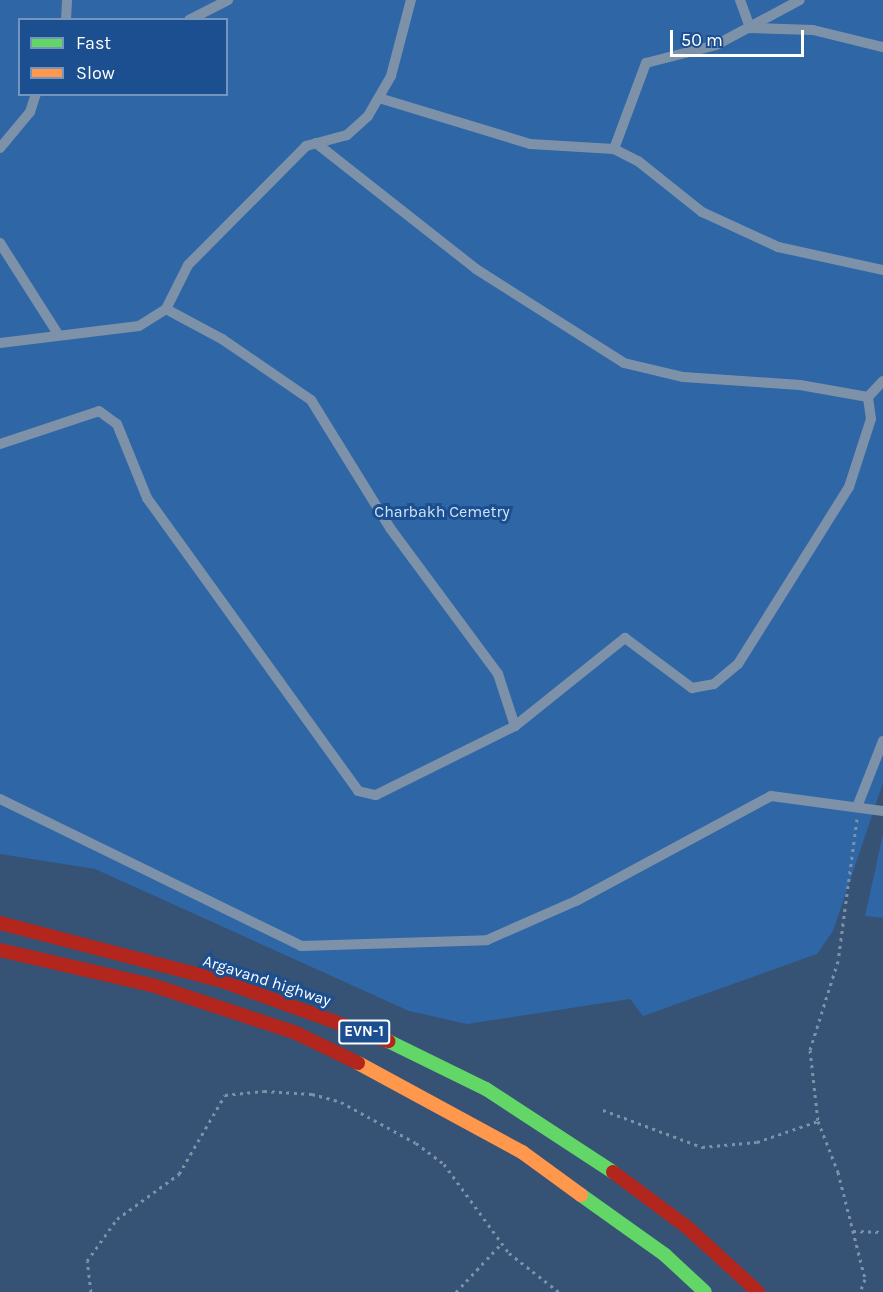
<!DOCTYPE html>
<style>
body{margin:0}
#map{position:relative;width:883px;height:1292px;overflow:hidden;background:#365274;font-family:Karla,sans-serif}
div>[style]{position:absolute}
.green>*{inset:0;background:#2f66a5}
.path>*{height:3px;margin-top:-1.5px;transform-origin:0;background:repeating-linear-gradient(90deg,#7d92a8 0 3px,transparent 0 7.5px)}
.lane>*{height:10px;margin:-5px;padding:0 5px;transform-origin:5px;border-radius:5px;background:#7d92a8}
.fast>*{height:14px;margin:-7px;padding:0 7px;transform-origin:7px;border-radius:7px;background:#63d668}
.slow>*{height:14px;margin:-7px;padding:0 7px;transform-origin:7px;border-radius:7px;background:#ff974d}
.jam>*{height:14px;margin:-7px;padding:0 7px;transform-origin:7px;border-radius:7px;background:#b3261e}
span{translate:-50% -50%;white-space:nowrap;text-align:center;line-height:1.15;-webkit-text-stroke:6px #1b4f8f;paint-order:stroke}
.shield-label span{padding:2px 4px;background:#1b4f8f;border:2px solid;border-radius:4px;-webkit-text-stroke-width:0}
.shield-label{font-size:15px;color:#fff;font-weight:700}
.park-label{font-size:16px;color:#cfe3fa}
.street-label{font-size:16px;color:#fff}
.legend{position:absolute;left:18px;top:18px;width:210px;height:78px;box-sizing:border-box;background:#1b4f8f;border:2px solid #7695bc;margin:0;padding:8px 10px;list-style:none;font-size:18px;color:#fff}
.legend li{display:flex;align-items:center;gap:12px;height:30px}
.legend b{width:30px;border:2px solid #7695bc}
.scale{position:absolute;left:670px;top:30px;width:134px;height:27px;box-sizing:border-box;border:3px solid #fff;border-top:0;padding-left:8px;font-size:18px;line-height:21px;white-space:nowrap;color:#fff;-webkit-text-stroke:4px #1b4f8f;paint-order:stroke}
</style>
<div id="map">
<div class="green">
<i style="clip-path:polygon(evenodd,0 0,883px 0,883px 783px,833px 931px,817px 954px,643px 1016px,630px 999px,467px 1024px,409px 1011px,95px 869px,0 854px,0 0,20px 20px,226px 20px,226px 94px,20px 94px,20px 20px)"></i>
<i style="clip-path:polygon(883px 834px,883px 918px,865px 916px)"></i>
</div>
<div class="path">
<i style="left:857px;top:819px;width:143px;rotate:97.6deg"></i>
<i style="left:838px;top:961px;width:93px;rotate:107.5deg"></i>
<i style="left:810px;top:1050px;width:71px;rotate:83.6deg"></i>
<i style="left:818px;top:1121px;width:55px;rotate:68.6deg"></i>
<i style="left:838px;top:1172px;width:110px;rotate:75.8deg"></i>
<i style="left:865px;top:1279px;width:14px;rotate:111deg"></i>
<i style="left:603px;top:1110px;width:106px;rotate:20.5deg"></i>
<i style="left:702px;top:1147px;width:55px;rotate:-5.2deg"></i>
<i style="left:757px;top:1142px;width:65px;rotate:-19deg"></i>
<i style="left:853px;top:1231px;width:30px;rotate:2deg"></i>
<i style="left:91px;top:1292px;width:31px;rotate:-97deg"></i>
<i style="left:87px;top:1261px;width:52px;rotate:-54.5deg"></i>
<i style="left:117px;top:1219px;width:77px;rotate:-36deg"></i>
<i style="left:179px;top:1174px;width:91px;rotate:-59.8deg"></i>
<i style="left:225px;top:1095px;width:39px;rotate:-6deg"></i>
<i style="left:264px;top:1091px;width:48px;rotate:3.6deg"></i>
<i style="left:312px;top:1094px;width:30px;rotate:15deg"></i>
<i style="left:341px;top:1102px;width:85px;rotate:28.7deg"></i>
<i style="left:416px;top:1143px;width:35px;rotate:37deg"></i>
<i style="left:444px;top:1164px;width:110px;rotate:53.9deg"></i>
<i style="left:509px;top:1253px;width:63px;rotate:38deg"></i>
<i style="left:456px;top:1292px;width:66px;rotate:-46.8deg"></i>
</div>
<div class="lane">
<i style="left:740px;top:0;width:30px;rotate:70deg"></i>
<i style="left:750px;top:28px;width:63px;rotate:1.8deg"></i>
<i style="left:813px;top:30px;width:72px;rotate:13.7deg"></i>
<i style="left:66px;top:20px;width:20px;rotate:-87deg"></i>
<i style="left:189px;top:20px;width:44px;rotate:-27.1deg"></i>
<i style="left:379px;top:98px;width:158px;rotate:16.9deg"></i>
<i style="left:530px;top:144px;width:84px;rotate:3.4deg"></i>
<i style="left:614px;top:149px;width:27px;rotate:27deg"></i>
<i style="left:638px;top:161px;width:82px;rotate:38.6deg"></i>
<i style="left:702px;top:212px;width:84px;rotate:24.7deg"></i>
<i style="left:778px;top:247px;width:107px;rotate:12.4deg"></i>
<i style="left:316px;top:143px;width:204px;rotate:38.2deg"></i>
<i style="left:476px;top:269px;width:175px;rotate:32.4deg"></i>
<i style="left:624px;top:363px;width:61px;rotate:13.3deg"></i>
<i style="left:683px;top:377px;width:117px;rotate:3.9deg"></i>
<i style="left:800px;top:385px;width:69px;rotate:10deg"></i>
<i style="left:0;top:148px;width:47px;rotate:-50.2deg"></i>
<i style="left:30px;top:112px;width:19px;rotate:-72deg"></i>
<i style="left:614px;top:149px;width:92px;rotate:-69.6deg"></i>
<i style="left:646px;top:63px;width:72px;rotate:-14.4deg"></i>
<i style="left:716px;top:45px;width:95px;rotate:-28.2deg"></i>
<i style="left:0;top:243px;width:108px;rotate:57.5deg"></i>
<i style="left:166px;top:309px;width:64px;rotate:28.2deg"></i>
<i style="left:222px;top:339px;width:108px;rotate:34.4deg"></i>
<i style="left:311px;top:400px;width:150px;rotate:58.3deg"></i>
<i style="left:390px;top:528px;width:182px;rotate:53.5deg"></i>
<i style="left:498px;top:674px;width:55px;rotate:71.9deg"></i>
<i style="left:0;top:343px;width:140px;rotate:-7deg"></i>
<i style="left:139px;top:326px;width:32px;rotate:-32deg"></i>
<i style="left:166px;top:309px;width:49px;rotate:-63.4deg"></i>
<i style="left:188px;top:265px;width:168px;rotate:-45.2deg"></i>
<i style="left:306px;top:146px;width:42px;rotate:-15deg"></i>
<i style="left:347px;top:135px;width:28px;rotate:-42deg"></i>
<i style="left:368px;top:116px;width:46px;rotate:-60.1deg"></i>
<i style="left:391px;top:76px;width:79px;rotate:-75.3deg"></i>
<i style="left:0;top:444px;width:104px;rotate:-18.4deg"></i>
<i style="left:99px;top:411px;width:22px;rotate:36deg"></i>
<i style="left:117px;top:424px;width:80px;rotate:67.9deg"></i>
<i style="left:147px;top:498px;width:361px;rotate:54.2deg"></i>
<i style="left:358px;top:791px;width:18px;rotate:13deg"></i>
<i style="left:376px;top:795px;width:155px;rotate:-26.4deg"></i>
<i style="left:515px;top:726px;width:141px;rotate:-38.7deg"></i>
<i style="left:625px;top:638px;width:84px;rotate:36.7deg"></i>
<i style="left:692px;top:688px;width:22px;rotate:-10deg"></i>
<i style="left:714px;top:684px;width:31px;rotate:-40deg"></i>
<i style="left:738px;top:664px;width:209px;rotate:-57.9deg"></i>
<i style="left:849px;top:487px;width:71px;rotate:-72.1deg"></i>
<i style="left:871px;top:419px;width:22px;rotate:-98deg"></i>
<i style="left:868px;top:397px;width:22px;rotate:-47deg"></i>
<i style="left:0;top:799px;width:335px;rotate:26deg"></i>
<i style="left:301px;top:946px;width:186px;rotate:-1.8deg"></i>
<i style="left:487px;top:940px;width:97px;rotate:-23.7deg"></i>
<i style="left:576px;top:901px;width:221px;rotate:-28.3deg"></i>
<i style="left:771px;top:796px;width:113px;rotate:7.6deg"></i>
<i style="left:857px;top:807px;width:71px;rotate:-68.5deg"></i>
</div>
<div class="fast">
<i style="left:388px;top:1041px;width:109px;rotate:26.1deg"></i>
<i style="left:486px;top:1089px;width:152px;rotate:33.2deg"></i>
<i style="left:581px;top:1195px;width:103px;rotate:35.5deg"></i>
<i style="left:665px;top:1255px;width:54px;rotate:42.8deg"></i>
</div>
<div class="slow">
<i style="left:358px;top:1063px;width:187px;rotate:28.5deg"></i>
<i style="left:522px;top:1152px;width:73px;rotate:36.1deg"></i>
</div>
<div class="jam">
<i style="left:0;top:923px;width:229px;rotate:14.6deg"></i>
<i style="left:222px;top:981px;width:177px;rotate:19.9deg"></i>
<i style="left:0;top:950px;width:156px;rotate:13deg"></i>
<i style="left:152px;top:985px;width:152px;rotate:18.4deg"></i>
<i style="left:296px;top:1033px;width:69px;rotate:25.8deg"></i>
<i style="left:613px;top:1172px;width:94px;rotate:36.7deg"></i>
<i style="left:688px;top:1228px;width:95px;rotate:42.4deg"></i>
</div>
<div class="shield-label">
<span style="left:364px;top:1032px">EVN-1</span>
</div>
<div class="park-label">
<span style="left:442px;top:512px">Charbakh Cemetry</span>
</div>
<div class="street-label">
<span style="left:267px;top:981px;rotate:18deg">Argavand highway</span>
</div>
<ul class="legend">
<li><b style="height:8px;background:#63d668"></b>Fast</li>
<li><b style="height:8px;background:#ff974d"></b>Slow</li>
</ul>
<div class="scale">50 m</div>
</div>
